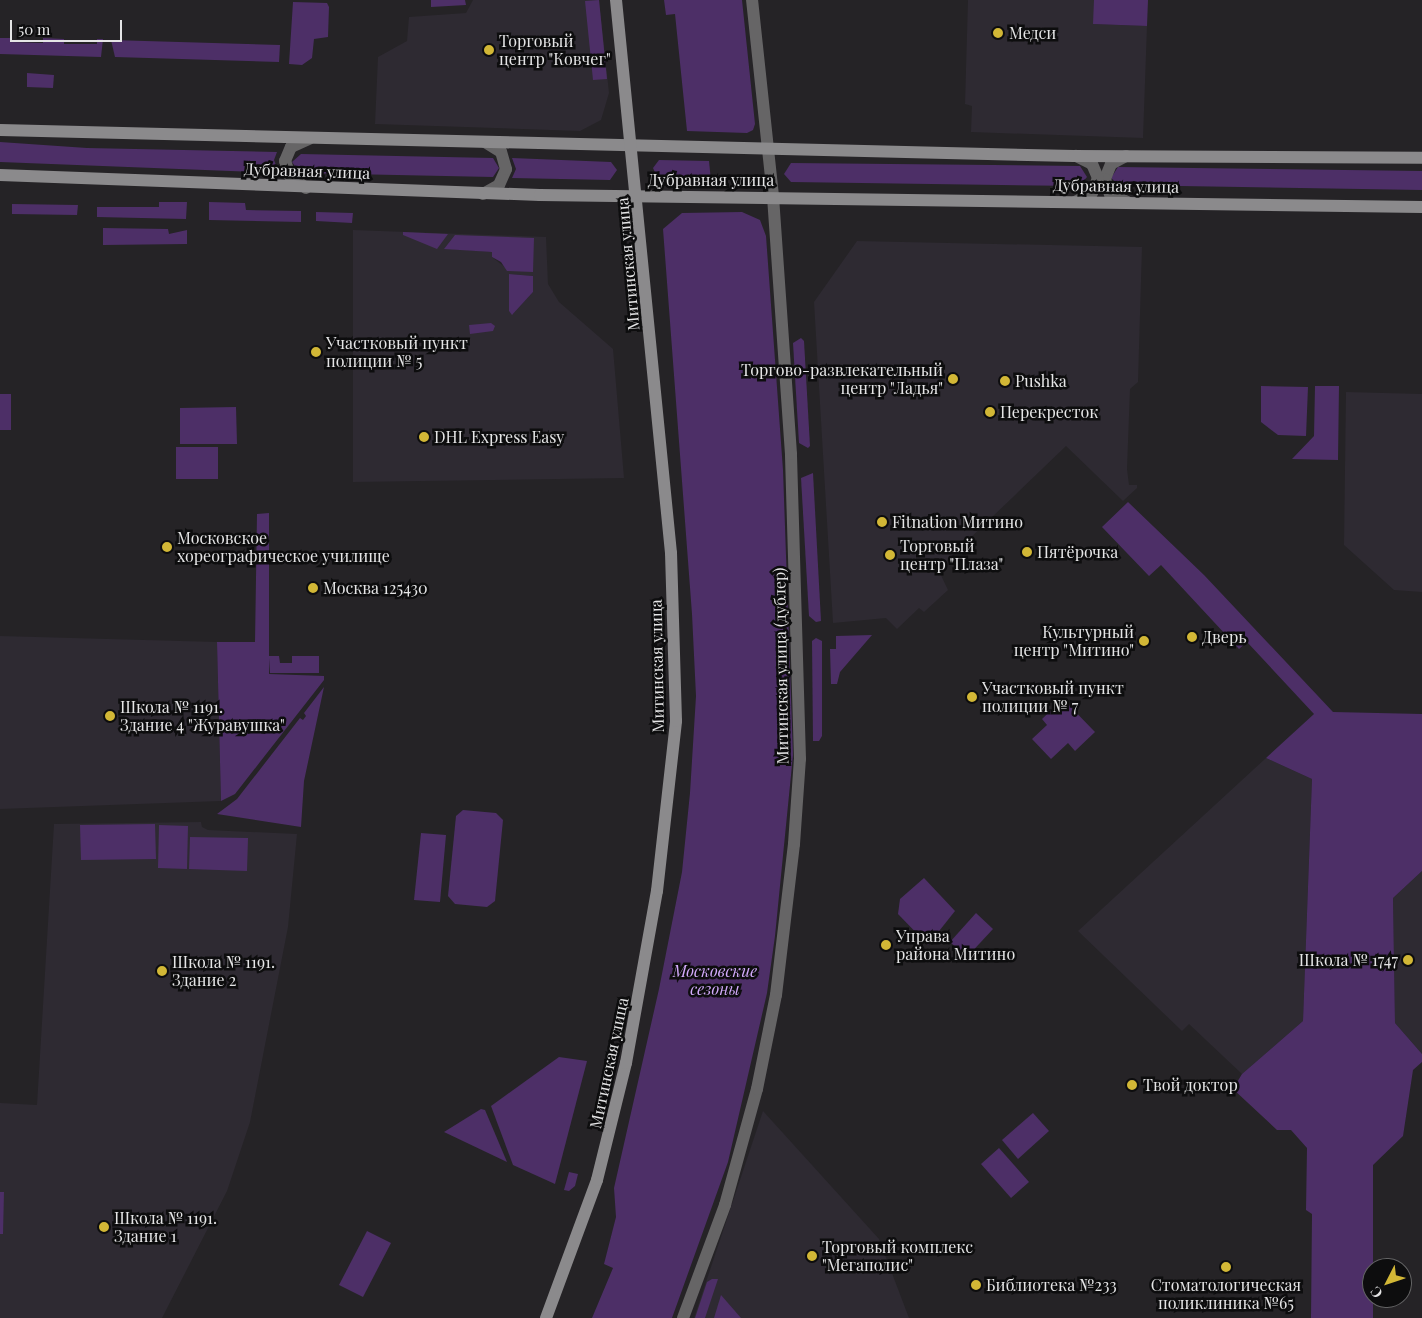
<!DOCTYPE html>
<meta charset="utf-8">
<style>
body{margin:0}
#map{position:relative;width:1422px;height:1318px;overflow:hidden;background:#252326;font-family:"Playfair Display",serif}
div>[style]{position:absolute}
.built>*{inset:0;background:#2e2a32}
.green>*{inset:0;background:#4d2f67}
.street>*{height:12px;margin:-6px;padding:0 6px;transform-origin:6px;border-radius:6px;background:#666566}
.secondary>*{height:12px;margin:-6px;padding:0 6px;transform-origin:6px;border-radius:6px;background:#8b8a8c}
.dots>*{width:14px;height:14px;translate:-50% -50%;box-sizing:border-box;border:2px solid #0d0d0e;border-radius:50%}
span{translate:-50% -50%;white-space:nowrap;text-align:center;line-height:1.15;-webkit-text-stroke:5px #0d0d0e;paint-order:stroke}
.poi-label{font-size:16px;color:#e5e5e6}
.left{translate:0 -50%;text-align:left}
.right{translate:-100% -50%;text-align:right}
.street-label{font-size:16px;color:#e5e5e6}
.park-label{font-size:16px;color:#d3abfc;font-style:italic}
.north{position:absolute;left:1362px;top:1258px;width:50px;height:50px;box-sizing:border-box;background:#0d0d0e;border:1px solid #636364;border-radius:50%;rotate:229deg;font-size:14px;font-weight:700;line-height:20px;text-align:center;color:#e5e5e6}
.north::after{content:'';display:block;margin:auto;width:18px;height:22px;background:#d2b736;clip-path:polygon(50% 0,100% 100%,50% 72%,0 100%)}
.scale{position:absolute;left:10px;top:20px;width:112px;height:22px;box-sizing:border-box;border:2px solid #e5e5e6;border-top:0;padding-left:6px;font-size:15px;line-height:18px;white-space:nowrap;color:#e5e5e6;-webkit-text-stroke:4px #0d0d0e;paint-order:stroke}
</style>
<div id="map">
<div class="built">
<i style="clip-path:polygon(473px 0,599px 0,609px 93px,601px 120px,580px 131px,375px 124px,378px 57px,407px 41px,409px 17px,466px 13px)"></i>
<i style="clip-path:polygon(968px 0,1094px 0,1094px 24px,1147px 26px,1143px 138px,971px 132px,972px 106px,965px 104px)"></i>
<i style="clip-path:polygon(evenodd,353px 230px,546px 237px,548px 284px,559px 302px,613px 349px,624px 478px,353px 482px,353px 230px,534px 238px,506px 268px,492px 257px,493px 252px,453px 249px,534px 238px,353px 230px,509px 274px,533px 276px,533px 292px,513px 314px,509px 311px,509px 274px)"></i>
<i style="clip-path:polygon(857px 241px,1142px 247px,1138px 382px,1130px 389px,1127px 469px,1129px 485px,1137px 485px,1137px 488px,1123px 501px,1066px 446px,938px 569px,948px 590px,924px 612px,919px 608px,897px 629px,886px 618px,833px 623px,814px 302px)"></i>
<i style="clip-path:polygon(1346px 392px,1422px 394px,1422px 592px,1394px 590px,1344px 545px)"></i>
<i style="clip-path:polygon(0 636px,217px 642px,221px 801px,0 809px)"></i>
<i style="clip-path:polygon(1266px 758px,1312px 779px,1303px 1021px,1242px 1074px,1189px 1024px,1182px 1031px,1078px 931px)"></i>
<i style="clip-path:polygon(201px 822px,202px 827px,208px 830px,297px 834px,288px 927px,250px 1122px,227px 1191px,162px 1318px,0 1318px,0 1103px,37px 1105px,54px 824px)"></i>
<i style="clip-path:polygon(1422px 871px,1422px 1054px,1395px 1023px,1393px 898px)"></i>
<i style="clip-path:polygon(763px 1111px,879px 1239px,909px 1318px,694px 1318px)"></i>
</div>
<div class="green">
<i style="clip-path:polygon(431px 0,465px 0,466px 5px,431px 7px)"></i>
<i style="clip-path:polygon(599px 0,607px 79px,593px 80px,585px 1px)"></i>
<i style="clip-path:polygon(664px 0,742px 0,755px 124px,753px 130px,747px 133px,687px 131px,675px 14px,666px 15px)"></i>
<i style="clip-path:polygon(1094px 0,1148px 0,1147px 26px,1093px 24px)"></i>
<i style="clip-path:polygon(293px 2px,327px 3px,329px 7px,328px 37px,314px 39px,312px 58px,302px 65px,289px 64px)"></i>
<i style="clip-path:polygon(0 38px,10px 38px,10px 42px,43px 43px,43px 38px,64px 39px,64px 44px,97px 44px,97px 39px,103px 39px,101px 57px,0 54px)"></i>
<i style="clip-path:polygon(111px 40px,280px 45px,279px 62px,115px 57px)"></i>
<i style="clip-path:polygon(27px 73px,54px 75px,53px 88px,27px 87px)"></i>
<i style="clip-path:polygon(0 142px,87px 148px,277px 152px,274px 160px,279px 173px,0 162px)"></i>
<i style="clip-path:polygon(301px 154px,493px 158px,499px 168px,493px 177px,300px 173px,292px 162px)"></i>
<i style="clip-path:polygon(512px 158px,611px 162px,617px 170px,610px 180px,512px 178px,516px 169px)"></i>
<i style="clip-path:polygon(659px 160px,709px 161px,711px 181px,658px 179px,653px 168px)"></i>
<i style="clip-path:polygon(791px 163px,1080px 166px,1087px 177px,1079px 186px,791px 182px,784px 174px)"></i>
<i style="clip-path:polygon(1118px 167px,1422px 171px,1422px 190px,1119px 185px,1111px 178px)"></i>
<i style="clip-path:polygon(159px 202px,187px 202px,186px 219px,97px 217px,97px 207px,159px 207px)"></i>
<i style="clip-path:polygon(209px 202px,245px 203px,246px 210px,301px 211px,301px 222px,209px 220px)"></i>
<i style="clip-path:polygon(12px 204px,78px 205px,77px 215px,12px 214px)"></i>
<i style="clip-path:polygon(316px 212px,353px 213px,352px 223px,316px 221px)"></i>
<i style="clip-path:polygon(742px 212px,760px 220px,766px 236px,783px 470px,793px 755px,775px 936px,767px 993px,728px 1162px,672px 1318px,592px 1318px,613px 1268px,604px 1264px,616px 1217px,614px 1188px,659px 989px,682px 872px,690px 793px,696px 696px,692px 614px,663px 229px,682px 213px)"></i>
<i style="clip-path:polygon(103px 228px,168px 229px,169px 234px,187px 230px,187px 244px,103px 245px)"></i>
<i style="clip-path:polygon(403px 232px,448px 234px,437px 249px,403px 235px)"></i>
<i style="clip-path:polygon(455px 235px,534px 238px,533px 272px,507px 271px,501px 262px,492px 257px,492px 252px,444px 249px)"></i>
<i style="clip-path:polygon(509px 274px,533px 276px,533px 292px,512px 315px,509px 311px)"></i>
<i style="clip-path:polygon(491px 323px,495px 326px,493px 331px,470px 334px,469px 325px)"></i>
<i style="clip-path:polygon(801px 338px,804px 341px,810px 446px,808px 448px,799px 443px,793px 343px)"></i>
<i style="clip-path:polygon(1261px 386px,1308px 387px,1306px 436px,1278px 435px,1261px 422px)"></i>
<i style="clip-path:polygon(1315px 386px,1339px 386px,1338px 460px,1292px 459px,1314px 436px)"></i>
<i style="clip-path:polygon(0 394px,11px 394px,11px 430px,0 430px)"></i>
<i style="clip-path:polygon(236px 407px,237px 444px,180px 444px,180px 408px)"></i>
<i style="clip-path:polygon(176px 447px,218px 447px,218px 479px,176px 479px)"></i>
<i style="clip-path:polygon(813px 473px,821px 621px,816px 622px,809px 616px,801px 478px)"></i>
<i style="clip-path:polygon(1128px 502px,1204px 575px,1333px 712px,1422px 714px,1422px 871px,1393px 898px,1395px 1023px,1422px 1054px,1422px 1062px,1413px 1070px,1403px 1136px,1373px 1165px,1373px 1318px,1311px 1318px,1312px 1214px,1306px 1210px,1307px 1148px,1291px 1130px,1277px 1130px,1233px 1089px,1242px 1074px,1303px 1021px,1312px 779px,1266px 758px,1314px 714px,1247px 642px,1239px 649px,1161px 565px,1149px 576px,1102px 527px)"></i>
<i style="clip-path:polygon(269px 513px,269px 656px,279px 656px,280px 663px,292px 663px,292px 656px,319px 656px,319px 673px,270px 673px,269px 658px,269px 674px,324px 676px,324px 680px,235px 794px,221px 801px,217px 642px,255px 642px,257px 514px)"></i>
<i style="clip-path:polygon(872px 635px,840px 672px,837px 684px,831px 684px,830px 649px,836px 649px,836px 636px)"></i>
<i style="clip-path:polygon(816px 638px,822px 641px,822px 736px,819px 741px,813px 741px,812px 641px)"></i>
<i style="clip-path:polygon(324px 687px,304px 781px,301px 827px,217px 814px,237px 799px,300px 718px,303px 720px,306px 716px,304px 713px)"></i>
<i style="clip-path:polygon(1063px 699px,1095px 732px,1075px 751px,1068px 743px,1051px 759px,1032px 739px,1047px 725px,1042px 719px)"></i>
<i style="clip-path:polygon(463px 810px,496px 813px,503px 820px,495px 901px,487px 907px,455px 904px,448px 896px,456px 816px)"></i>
<i style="clip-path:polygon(155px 824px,156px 859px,81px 860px,80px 825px)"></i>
<i style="clip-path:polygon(159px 825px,188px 826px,187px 869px,158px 868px)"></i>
<i style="clip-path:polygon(421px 833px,446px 835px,440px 902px,414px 900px)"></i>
<i style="clip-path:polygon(190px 837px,248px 838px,247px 871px,189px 869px)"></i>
<i style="clip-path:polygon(924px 878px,955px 911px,928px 945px,898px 914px,900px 899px)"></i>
<i style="clip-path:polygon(976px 913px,993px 929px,967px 957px,950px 942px)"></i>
<i style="clip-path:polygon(559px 1057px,587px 1061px,555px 1184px,513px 1165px,491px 1106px)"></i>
<i style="clip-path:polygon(481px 1109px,485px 1110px,507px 1162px,444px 1132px)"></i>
<i style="clip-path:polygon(1033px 1113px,1049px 1131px,1018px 1159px,1002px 1140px)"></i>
<i style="clip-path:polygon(999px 1148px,1029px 1182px,1011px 1198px,981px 1164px)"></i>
<i style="clip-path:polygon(569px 1172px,578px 1174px,575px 1186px,569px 1191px,564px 1190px)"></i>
<i style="clip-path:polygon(0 1192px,4px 1192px,3px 1234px,0 1234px)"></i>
<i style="clip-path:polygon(367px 1231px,391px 1243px,363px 1297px,339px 1285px)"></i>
<i style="clip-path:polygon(712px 1279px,718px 1279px,705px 1318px,695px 1318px,707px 1282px)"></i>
<i style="clip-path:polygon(721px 1295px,741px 1318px,714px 1318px)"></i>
</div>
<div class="street">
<i style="left:1126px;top:156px;width:17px;rotate:152deg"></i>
<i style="left:1111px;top:164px;width:16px;rotate:112deg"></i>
<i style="left:1105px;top:179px;width:16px;rotate:72deg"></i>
<i style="left:1110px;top:194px;width:19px;rotate:25deg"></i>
<i style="left:306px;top:188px;width:20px;rotate:-143deg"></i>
<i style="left:290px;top:176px;width:16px;rotate:-108deg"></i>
<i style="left:285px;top:161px;width:15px;rotate:-67deg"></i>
<i style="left:291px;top:147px;width:20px;rotate:-24deg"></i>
<i style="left:483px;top:194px;width:18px;rotate:-29deg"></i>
<i style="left:499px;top:185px;width:17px;rotate:-66deg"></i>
<i style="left:506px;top:169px;width:18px;rotate:-106deg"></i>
<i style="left:501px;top:152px;width:19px;rotate:-148deg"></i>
<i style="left:1075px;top:202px;width:19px;rotate:-28deg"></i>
<i style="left:1092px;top:193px;width:16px;rotate:-68deg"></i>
<i style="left:1098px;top:178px;width:15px;rotate:-113deg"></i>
<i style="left:1092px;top:164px;width:18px;rotate:-153deg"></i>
<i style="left:683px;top:1318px;width:121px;rotate:-69.6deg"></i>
<i style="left:725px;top:1205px;width:120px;rotate:-74.6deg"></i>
<i style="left:757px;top:1089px;width:96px;rotate:-78.6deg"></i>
<i style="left:776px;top:995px;width:152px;rotate:-83.2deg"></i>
<i style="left:794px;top:844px;width:85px;rotate:-86deg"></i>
<i style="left:800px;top:759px;width:305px;rotate:-91.7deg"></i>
<i style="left:791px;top:454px;width:259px;rotate:-94deg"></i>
<i style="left:773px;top:196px;width:197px;rotate:-96.1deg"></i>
</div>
<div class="secondary">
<i style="left:0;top:130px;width:1074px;rotate:1.39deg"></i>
<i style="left:1074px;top:156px;width:348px;rotate:0.3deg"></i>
<i style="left:0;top:175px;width:540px;rotate:2.12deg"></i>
<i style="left:540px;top:195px;width:882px;rotate:0.78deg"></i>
<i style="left:546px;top:1318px;width:147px;rotate:-69.7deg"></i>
<i style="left:597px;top:1180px;width:121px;rotate:-76.1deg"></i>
<i style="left:626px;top:1063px;width:175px;rotate:-79.8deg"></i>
<i style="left:657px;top:891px;width:171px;rotate:-83.6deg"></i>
<i style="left:676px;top:721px;width:168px;rotate:-91.7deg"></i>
<i style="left:671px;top:553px;width:556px;rotate:-95.68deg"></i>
</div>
<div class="dots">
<i style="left:998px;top:33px;background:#d2b736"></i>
<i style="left:489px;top:50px;background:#d2b736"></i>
<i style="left:316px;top:352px;background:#d2b736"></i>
<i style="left:953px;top:379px;background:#d2b736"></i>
<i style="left:1005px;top:381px;background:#d2b736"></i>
<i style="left:990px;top:412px;background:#d2b736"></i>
<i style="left:424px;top:437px;background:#d2b736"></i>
<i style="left:882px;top:522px;background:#d2b736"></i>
<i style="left:167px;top:547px;background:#d2b736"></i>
<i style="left:1027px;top:552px;background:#d2b736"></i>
<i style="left:890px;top:555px;background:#d2b736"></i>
<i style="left:313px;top:588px;background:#d2b736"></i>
<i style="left:1192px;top:637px;background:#d2b736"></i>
<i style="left:1144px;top:641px;background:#d2b736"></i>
<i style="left:972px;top:697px;background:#d2b736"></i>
<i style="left:110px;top:716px;background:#d2b736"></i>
<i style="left:886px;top:945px;background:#d2b736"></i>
<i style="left:1408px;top:960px;background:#d2b736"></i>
<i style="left:162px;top:971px;background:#d2b736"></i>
<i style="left:1132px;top:1085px;background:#d2b736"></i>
<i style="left:104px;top:1227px;background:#d2b736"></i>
<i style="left:812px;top:1256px;background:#d2b736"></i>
<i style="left:1226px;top:1267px;background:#d2b736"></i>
<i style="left:976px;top:1285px;background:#d2b736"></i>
</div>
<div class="poi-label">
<span class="left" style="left:1009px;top:33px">Медси</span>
<span class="left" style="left:499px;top:50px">Торговый<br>центр "Ковчег"</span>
<span class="left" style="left:326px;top:352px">Участковый пункт<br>полиции № 5</span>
<span class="right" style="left:943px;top:379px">Торгово-развлекательный<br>центр "Ладья"</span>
<span class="left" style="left:1015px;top:381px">Pushka</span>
<span class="left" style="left:1000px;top:412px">Перекресток</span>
<span class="left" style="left:434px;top:437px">DHL Express Easy</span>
<span class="left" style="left:892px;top:522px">Fitnation Митино</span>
<span class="left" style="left:177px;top:547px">Московское<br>хореографическое училище</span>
<span class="left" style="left:900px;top:555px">Торговый<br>центр "Плаза"</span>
<span class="left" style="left:1037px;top:552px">Пятёрочка</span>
<span class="left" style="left:323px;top:588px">Москва 125430</span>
<span class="right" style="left:1134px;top:641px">Культурный<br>центр "Митино"</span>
<span class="left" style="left:1202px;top:637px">Дверь</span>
<span class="left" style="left:982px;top:697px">Участковый пункт<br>полиции № 7</span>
<span class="left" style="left:120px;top:716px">Школа № 1191.<br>Здание 4 "Журавушка"</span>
<span class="left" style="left:896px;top:945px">Управа<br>района Митино</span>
<span class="right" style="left:1398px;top:960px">Школа № 1747</span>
<span class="left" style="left:172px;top:971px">Школа № 1191.<br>Здание 2</span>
<span class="left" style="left:1143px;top:1085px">Твой доктор</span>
<span class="left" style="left:114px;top:1227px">Школа № 1191.<br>Здание 1</span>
<span class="left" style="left:822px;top:1256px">Торговый комплекс<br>"Мегаполис"</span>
<span class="left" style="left:986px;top:1285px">Библиотека №233</span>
<span style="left:1226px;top:1294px">Стоматологическая<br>поликлиника №65</span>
</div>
<div class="street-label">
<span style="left:307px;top:171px;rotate:2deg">Дубравная улица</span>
<span style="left:711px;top:180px">Дубравная улица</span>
<span style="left:1116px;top:186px;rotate:1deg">Дубравная улица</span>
<span style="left:628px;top:264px;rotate:-95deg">Митинская улица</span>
<span style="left:657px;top:666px;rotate:-91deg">Митинская улица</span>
<span style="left:781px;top:666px;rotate:-91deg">Митинская улица (дублер)</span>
<span style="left:609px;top:1063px;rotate:-78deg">Митинская улица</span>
</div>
<div class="park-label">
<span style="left:715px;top:980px">Московские<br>сезоны</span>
</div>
<div class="north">С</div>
<div class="scale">50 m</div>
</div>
